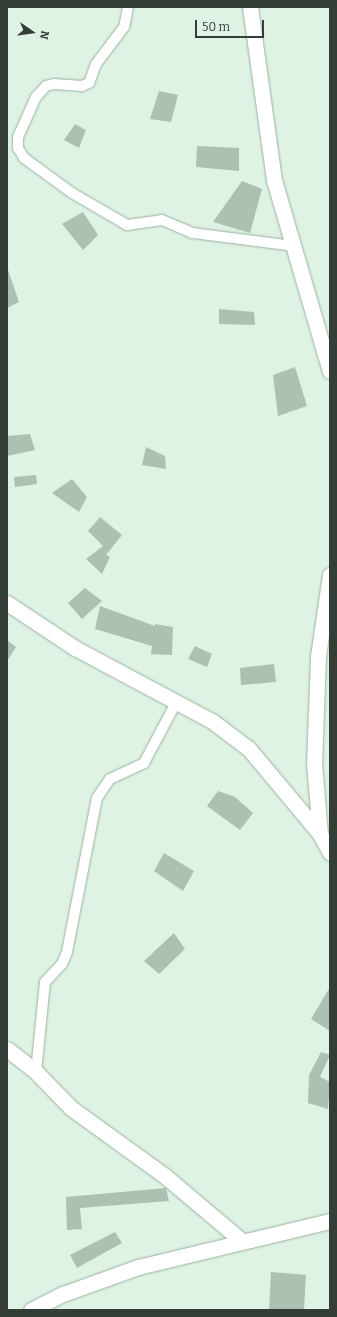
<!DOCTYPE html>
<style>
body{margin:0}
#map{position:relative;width:337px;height:1317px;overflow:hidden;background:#def3e3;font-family:Bitter,serif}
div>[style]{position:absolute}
.building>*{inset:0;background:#acc1b1}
.roads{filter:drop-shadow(0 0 1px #9cb1a2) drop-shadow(0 0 1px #9cb1a2)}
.street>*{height:10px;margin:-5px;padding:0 5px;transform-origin:5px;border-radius:5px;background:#fff}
.secondary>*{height:15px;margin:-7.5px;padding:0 7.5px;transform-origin:7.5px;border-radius:7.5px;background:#fff}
span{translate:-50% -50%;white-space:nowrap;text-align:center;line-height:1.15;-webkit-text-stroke:3px #def3e3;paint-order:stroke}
.frame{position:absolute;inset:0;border:8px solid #343d36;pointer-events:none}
.north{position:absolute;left:12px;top:12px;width:40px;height:40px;-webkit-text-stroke:3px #def3e3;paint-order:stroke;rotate:103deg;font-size:11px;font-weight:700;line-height:16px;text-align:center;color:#343d36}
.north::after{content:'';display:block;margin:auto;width:14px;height:18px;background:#343d36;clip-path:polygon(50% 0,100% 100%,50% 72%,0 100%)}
.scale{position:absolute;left:195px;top:20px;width:69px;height:18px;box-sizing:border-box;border:2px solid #343d36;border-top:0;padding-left:5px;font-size:12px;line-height:14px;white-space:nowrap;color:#343d36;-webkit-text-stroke:3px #def3e3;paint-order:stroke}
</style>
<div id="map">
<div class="building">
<i style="clip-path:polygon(159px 91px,178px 95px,171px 122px,150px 119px)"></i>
<i style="clip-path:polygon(75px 124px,86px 130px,79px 148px,64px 140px)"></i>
<i style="clip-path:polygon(197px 146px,239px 148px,239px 171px,196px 167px)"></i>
<i style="clip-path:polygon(242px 181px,262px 189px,250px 233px,213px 222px)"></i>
<i style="clip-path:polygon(83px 212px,98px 235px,83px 250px,62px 224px)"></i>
<i style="clip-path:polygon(8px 270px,19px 302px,7px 308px,7px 271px)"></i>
<i style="clip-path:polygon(219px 309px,254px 312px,255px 325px,219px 324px)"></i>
<i style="clip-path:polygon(295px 367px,307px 406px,278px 416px,273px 375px)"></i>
<i style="clip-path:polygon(30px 434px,35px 450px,7px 456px,7px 436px)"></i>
<i style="clip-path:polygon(146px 447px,165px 456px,166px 469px,142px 465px)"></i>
<i style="clip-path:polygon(36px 475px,37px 484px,15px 487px,14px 477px)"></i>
<i style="clip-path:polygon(72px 479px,87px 497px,79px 512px,52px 493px)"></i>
<i style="clip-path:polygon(100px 517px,122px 535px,106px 555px,110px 557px,102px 574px,86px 559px,103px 546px,88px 531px)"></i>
<i style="clip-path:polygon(85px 588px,102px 601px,82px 619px,68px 603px)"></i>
<i style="clip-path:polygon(100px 606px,155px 626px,155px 624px,173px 627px,172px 655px,151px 654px,152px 646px,95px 629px)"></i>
<i style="clip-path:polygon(7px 640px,16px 647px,7px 661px)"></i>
<i style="clip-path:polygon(195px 646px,212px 654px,207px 667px,188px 659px)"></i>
<i style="clip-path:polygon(274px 664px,276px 682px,241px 685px,240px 668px)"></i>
<i style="clip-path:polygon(218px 791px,235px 797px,253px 813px,240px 830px,207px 806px)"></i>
<i style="clip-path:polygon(164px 853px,194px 871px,183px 891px,154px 871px)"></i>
<i style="clip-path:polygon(174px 933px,185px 949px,159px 974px,144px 961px)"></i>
<i style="clip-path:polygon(330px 987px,330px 1031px,311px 1019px)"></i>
<i style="clip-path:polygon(321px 1052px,330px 1055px,320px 1077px,330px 1082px,328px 1109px,308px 1103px,309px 1075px)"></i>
<i style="clip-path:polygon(166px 1188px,169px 1201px,80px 1208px,82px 1229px,67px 1230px,66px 1197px)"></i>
<i style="clip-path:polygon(115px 1232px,122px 1243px,77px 1268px,70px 1255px)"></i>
<i style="clip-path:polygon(271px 1272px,306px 1275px,304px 1310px,269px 1310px)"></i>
</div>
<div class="roads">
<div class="street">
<i style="left:128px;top:7px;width:20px;rotate:101deg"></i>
<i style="left:124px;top:27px;width:46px;rotate:127.1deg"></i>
<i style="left:96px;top:64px;width:20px;rotate:110deg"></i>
<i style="left:89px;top:83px;width:8px;rotate:157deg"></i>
<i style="left:82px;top:86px;width:28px;rotate:-176deg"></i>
<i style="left:54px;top:84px;width:8px;rotate:166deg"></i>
<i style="left:46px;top:86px;width:15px;rotate:132deg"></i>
<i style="left:36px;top:97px;width:44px;rotate:114.2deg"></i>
<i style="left:18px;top:137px;width:11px;rotate:90deg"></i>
<i style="left:18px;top:148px;width:12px;rotate:59deg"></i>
<i style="left:24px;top:158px;width:59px;rotate:36.1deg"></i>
<i style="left:72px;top:193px;width:64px;rotate:30.2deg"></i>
<i style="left:127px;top:225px;width:35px;rotate:-8deg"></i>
<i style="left:162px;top:220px;width:34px;rotate:23deg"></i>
<i style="left:193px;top:233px;width:102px;rotate:7.3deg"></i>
<i style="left:36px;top:1072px;width:90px;rotate:-84.3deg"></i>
<i style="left:45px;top:982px;width:25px;rotate:-47deg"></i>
<i style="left:62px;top:964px;width:13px;rotate:-67deg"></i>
<i style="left:67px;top:952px;width:157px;rotate:-79deg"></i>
<i style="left:97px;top:798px;width:23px;rotate:-56deg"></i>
<i style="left:110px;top:779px;width:38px;rotate:-25deg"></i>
<i style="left:144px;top:763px;width:70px;rotate:-62deg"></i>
</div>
<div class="secondary">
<i style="left:250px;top:7px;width:175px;rotate:82.1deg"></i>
<i style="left:274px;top:180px;width:199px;rotate:73.7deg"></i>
<i style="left:330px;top:575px;width:82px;rotate:98.4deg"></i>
<i style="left:318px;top:656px;width:107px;rotate:92.1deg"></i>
<i style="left:314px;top:763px;width:71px;rotate:85.2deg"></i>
<i style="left:320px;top:834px;width:21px;rotate:62deg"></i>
<i style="left:7px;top:603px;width:82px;rotate:33.5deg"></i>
<i style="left:75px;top:648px;width:155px;rotate:28.1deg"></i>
<i style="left:212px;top:721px;width:46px;rotate:37.1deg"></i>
<i style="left:249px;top:749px;width:111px;rotate:50.1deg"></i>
<i style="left:7px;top:1049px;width:37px;rotate:38deg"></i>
<i style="left:36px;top:1072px;width:50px;rotate:45.8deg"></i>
<i style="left:71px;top:1108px;width:116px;rotate:35.9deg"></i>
<i style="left:165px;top:1176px;width:101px;rotate:40.2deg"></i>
<i style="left:31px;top:1310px;width:36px;rotate:-27deg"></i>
<i style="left:63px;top:1294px;width:80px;rotate:-19.8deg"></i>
<i style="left:138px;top:1267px;width:197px;rotate:-13.5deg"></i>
</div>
</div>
<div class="frame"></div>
<div class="north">N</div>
<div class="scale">50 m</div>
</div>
